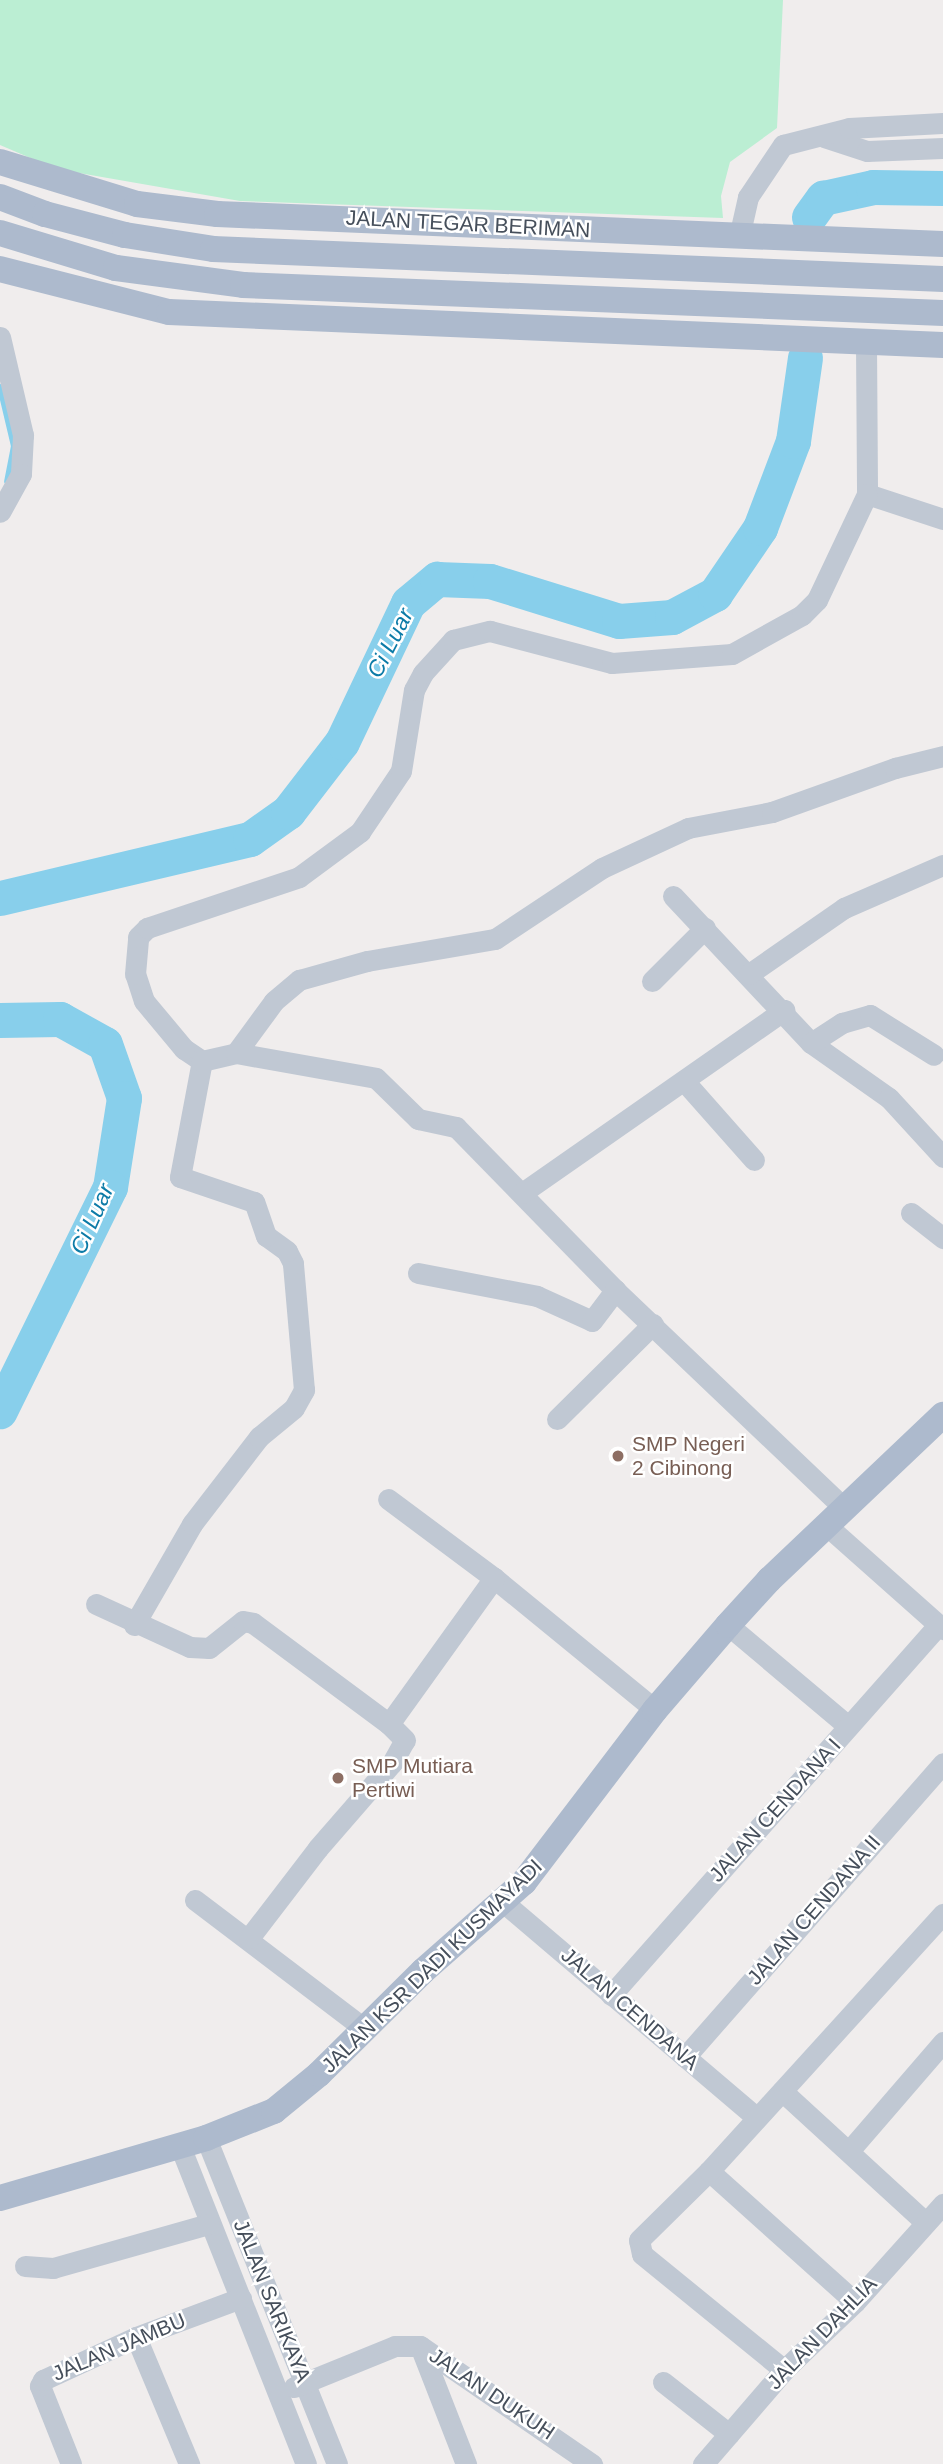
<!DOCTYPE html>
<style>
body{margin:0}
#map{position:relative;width:943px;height:2464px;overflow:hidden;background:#f0eded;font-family:Arial,sans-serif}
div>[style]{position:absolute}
.green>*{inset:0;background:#bbeed3}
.stream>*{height:6px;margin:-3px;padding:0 3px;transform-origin:3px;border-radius:3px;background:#88cfeb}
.river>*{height:35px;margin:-17.5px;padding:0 17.5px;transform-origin:17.5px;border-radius:17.5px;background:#88cfeb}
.minor>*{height:21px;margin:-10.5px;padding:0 10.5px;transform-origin:10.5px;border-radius:10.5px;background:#c0c8d3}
.major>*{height:26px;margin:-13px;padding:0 13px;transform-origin:13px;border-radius:13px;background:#adbacd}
.dots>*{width:19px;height:19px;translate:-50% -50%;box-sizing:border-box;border:4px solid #fff;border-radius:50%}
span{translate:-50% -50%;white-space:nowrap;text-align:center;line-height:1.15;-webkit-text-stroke:5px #fff;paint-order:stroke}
.street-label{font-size:21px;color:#464f5b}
.education-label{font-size:21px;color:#785e54}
.left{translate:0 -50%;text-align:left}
.water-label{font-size:23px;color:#0c7ba7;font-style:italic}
</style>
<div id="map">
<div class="green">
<i style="clip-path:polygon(0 0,783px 0,777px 128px,730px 162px,721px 196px,723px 218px,240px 201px,56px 169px,0 145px)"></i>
</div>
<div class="stream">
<i style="left:0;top:387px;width:61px;rotate:76.7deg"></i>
<i style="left:14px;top:446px;width:36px;rotate:101deg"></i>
</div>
<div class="river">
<i style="left:809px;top:217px;width:24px;rotate:-54deg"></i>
<i style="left:823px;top:198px;width:51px;rotate:-12.4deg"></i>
<i style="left:873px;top:187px;width:70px;rotate:0.8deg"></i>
<i style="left:0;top:898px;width:257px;rotate:-13.3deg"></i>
<i style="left:250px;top:839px;width:47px;rotate:-35.4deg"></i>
<i style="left:288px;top:812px;width:88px;rotate:-52.4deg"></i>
<i style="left:342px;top:742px;width:154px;rotate:-64.6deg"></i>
<i style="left:408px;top:603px;width:38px;rotate:-40deg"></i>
<i style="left:437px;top:579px;width:53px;rotate:2.2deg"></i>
<i style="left:490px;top:581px;width:135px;rotate:17.2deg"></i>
<i style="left:619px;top:621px;width:53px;rotate:-4.3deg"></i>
<i style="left:672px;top:617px;width:49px;rotate:-28.1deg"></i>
<i style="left:715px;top:594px;width:80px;rotate:-55.7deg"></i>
<i style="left:760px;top:528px;width:93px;rotate:-69.2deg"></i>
<i style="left:793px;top:441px;width:84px;rotate:-81.8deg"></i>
<i style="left:0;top:1020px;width:60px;rotate:-1deg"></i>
<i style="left:60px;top:1019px;width:51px;rotate:29.1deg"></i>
<i style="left:105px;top:1044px;width:57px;rotate:70.6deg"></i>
<i style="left:124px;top:1098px;width:90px;rotate:98.9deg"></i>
<i style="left:110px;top:1187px;width:250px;rotate:116.2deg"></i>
</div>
<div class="minor">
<i style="left:824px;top:137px;width:45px;rotate:18deg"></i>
<i style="left:867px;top:151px;width:76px;rotate:-2.3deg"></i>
<i style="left:739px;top:237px;width:41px;rotate:-77.3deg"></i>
<i style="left:748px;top:197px;width:63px;rotate:-56.1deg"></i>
<i style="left:783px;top:145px;width:68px;rotate:-14.4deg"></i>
<i style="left:849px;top:128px;width:94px;rotate:-3deg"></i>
<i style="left:0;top:337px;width:101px;rotate:76.8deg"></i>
<i style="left:23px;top:435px;width:39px;rotate:93deg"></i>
<i style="left:21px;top:474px;width:43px;rotate:118.9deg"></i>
<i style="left:866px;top:344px;width:150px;rotate:89.6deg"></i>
<i style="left:867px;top:494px;width:80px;rotate:18.2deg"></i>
<i style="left:673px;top:896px;width:202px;rotate:46.8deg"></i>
<i style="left:811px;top:1043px;width:95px;rotate:35.2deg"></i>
<i style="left:889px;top:1098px;width:80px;rotate:47.5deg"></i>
<i style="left:749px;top:974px;width:116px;rotate:-34.8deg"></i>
<i style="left:844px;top:908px;width:108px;rotate:-23.5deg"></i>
<i style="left:652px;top:981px;width:75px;rotate:-45deg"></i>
<i style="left:811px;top:1043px;width:37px;rotate:-33deg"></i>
<i style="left:842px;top:1023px;width:29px;rotate:-16deg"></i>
<i style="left:870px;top:1015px;width:75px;rotate:32deg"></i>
<i style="left:236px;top:1053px;width:142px;rotate:10.1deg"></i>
<i style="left:376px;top:1078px;width:59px;rotate:44.3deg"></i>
<i style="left:418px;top:1119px;width:39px;rotate:12deg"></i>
<i style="left:456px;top:1127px;width:228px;rotate:45.7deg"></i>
<i style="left:615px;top:1290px;width:316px;rotate:43.6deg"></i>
<i style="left:202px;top:1061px;width:22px;rotate:-146deg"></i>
<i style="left:184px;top:1049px;width:62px;rotate:-129.8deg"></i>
<i style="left:144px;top:1001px;width:28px;rotate:-108deg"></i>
<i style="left:135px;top:974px;width:37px;rotate:-85deg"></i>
<i style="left:138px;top:937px;width:13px;rotate:-45deg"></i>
<i style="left:147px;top:928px;width:160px;rotate:-18.5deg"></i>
<i style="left:299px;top:877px;width:76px;rotate:-36.4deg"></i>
<i style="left:360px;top:832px;width:73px;rotate:-56.1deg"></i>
<i style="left:401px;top:771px;width:82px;rotate:-80.9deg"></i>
<i style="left:414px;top:690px;width:19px;rotate:-62deg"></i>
<i style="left:423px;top:673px;width:45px;rotate:-47.7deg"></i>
<i style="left:453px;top:640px;width:38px;rotate:-14deg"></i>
<i style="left:490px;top:631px;width:126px;rotate:14.7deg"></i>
<i style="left:612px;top:663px;width:120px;rotate:-4.3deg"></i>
<i style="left:732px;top:654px;width:80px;rotate:-29.1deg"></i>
<i style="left:802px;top:615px;width:21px;rotate:-45deg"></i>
<i style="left:817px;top:600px;width:117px;rotate:-64.7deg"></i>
<i style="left:685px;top:1082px;width:104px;rotate:48.5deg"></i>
<i style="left:522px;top:1193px;width:320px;rotate:-34.9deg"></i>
<i style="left:911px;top:1213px;width:41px;rotate:38deg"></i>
<i style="left:418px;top:1273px;width:121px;rotate:10.9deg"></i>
<i style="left:537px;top:1296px;width:60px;rotate:24.4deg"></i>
<i style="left:592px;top:1321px;width:39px;rotate:-53deg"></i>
<i style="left:557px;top:1419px;width:135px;rotate:-44.7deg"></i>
<i style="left:826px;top:1525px;width:157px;rotate:41.6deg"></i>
<i style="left:494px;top:1578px;width:208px;rotate:39.3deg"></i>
<i style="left:96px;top:1604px;width:103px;rotate:24.6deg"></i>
<i style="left:190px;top:1647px;width:19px;rotate:3deg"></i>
<i style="left:209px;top:1648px;width:43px;rotate:-38.5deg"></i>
<i style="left:243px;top:1621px;width:10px;rotate:11deg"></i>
<i style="left:253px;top:1623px;width:169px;rotate:36.6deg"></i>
<i style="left:134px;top:1625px;width:116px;rotate:-60.1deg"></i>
<i style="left:192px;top:1524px;width:110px;rotate:-52.4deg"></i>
<i style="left:259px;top:1437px;width:45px;rotate:-39.6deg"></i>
<i style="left:294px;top:1408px;width:21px;rotate:-61deg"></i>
<i style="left:304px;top:1390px;width:127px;rotate:-95deg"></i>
<i style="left:293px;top:1263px;width:13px;rotate:-117deg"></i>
<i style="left:287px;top:1251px;width:26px;rotate:-144deg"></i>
<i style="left:266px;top:1236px;width:36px;rotate:-109deg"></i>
<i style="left:254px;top:1202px;width:78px;rotate:-161.3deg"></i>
<i style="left:180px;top:1177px;width:118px;rotate:-79.3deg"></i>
<i style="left:202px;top:1061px;width:35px;rotate:-13deg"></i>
<i style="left:236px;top:1053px;width:64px;rotate:-53.8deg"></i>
<i style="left:274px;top:1001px;width:33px;rotate:-40deg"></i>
<i style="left:299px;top:980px;width:71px;rotate:-15.6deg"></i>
<i style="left:367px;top:961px;width:130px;rotate:-9.8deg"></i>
<i style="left:495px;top:939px;width:128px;rotate:-33.6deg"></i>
<i style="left:602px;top:868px;width:95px;rotate:-24.9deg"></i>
<i style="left:688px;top:828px;width:86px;rotate:-10.8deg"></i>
<i style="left:772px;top:812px;width:131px;rotate:-19.7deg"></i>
<i style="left:895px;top:768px;width:49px;rotate:-14deg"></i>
<i style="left:728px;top:1625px;width:157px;rotate:40.1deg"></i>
<i style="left:195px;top:1900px;width:213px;rotate:37.2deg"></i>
<i style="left:502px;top:1901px;width:333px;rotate:40.4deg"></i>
<i style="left:249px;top:1938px;width:113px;rotate:-52.5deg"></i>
<i style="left:318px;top:1848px;width:113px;rotate:-49deg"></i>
<i style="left:392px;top:1763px;width:26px;rotate:-61deg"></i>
<i style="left:405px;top:1740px;width:23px;rotate:-135deg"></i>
<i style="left:389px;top:1724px;width:180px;rotate:-54.3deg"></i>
<i style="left:494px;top:1578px;width:132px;rotate:-143.3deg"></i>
<i style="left:611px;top:1995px;width:494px;rotate:-48.5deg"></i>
<i style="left:685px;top:2057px;width:391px;rotate:-48.7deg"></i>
<i style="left:782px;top:2091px;width:195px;rotate:42.5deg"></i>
<i style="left:206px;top:2138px;width:351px;rotate:68.1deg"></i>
<i style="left:180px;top:2146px;width:342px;rotate:68.4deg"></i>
<i style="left:849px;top:2151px;width:144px;rotate:-49.2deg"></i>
<i style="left:709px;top:2171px;width:196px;rotate:41.9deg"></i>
<i style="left:25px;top:2266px;width:28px;rotate:4deg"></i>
<i style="left:53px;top:2268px;width:162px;rotate:-15.8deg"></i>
<i style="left:136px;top:2337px;width:138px;rotate:67.3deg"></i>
<i style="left:420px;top:2346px;width:209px;rotate:34.5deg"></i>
<i style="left:420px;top:2346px;width:127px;rotate:68.7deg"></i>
<i style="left:784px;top:2370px;width:183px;rotate:-140.8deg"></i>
<i style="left:642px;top:2254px;width:14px;rotate:-102deg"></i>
<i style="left:639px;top:2240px;width:98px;rotate:-44.6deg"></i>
<i style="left:709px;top:2171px;width:348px;rotate:-47.7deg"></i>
<i style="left:663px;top:2382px;width:84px;rotate:38.2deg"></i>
<i style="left:294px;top:2387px;width:109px;rotate:-22.1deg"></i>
<i style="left:395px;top:2346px;width:25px"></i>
<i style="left:71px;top:2464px;width:84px;rotate:-111.7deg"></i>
<i style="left:40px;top:2386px;width:7px;rotate:-63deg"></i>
<i style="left:43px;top:2380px;width:102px;rotate:-24.8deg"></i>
<i style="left:136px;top:2337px;width:112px;rotate:-20.4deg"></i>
<i style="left:703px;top:2464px;width:124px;rotate:-49.2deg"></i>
<i style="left:784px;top:2370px;width:98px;rotate:-43.8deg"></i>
<i style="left:855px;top:2302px;width:132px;rotate:-48.1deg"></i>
</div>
<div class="major">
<i style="left:0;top:162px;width:143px;rotate:17deg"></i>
<i style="left:137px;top:204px;width:81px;rotate:7.1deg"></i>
<i style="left:217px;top:214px;width:727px;rotate:2.37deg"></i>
<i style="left:0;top:197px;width:48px;rotate:20.7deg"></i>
<i style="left:45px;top:214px;width:83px;rotate:14.7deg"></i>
<i style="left:125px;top:235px;width:89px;rotate:9deg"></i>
<i style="left:213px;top:249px;width:731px;rotate:2.35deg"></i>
<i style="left:0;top:233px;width:121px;rotate:16.8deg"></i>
<i style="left:116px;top:268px;width:128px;rotate:7.6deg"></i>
<i style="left:243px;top:285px;width:701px;rotate:2.29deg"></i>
<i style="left:0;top:269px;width:174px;rotate:14.3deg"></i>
<i style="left:169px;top:312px;width:775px;rotate:2.44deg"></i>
<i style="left:0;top:2198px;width:215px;rotate:-16.2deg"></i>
<i style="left:206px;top:2138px;width:73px;rotate:-21.7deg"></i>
<i style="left:274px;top:2111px;width:58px;rotate:-39.4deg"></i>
<i style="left:319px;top:2074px;width:146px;rotate:-44.7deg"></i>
<i style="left:423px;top:1971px;width:135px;rotate:-41.4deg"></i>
<i style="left:524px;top:1882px;width:216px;rotate:-52.7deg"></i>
<i style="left:655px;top:1710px;width:112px;rotate:-49.3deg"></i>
<i style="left:728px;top:1625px;width:61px;rotate:-47.7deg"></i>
<i style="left:769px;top:1580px;width:240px;rotate:-43.5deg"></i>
</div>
<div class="dots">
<i style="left:618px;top:1456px;background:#8d6e63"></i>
<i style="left:338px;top:1778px;background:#8d6e63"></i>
</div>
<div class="street-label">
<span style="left:468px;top:224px;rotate:3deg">JALAN TEGAR BERIMAN</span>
<span style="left:775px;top:1810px;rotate:-48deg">JALAN CENDANA I</span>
<span style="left:814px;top:1910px;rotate:-49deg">JALAN CENDANA II</span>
<span style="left:432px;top:1966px;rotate:-44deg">JALAN KSR DADI KUSMAYADI</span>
<span style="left:630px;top:2009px;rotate:41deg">JALAN CENDANA</span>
<span style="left:272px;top:2301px;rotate:68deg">JALAN SARIKAYA</span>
<span style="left:822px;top:2333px;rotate:-46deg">JALAN DAHLIA</span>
<span style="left:119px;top:2347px;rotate:-23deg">JALAN JAMBU</span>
<span style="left:492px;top:2394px;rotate:34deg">JALAN DUKUH</span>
</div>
<div class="education-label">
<span class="left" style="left:632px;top:1456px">SMP Negeri<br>2 Cibinong</span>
<span class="left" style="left:352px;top:1778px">SMP Mutiara<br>Pertiwi</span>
</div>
<div class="water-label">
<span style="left:390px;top:643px;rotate:-63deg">Ci Luar</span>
<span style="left:92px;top:1219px;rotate:-66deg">Ci Luar</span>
</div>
</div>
